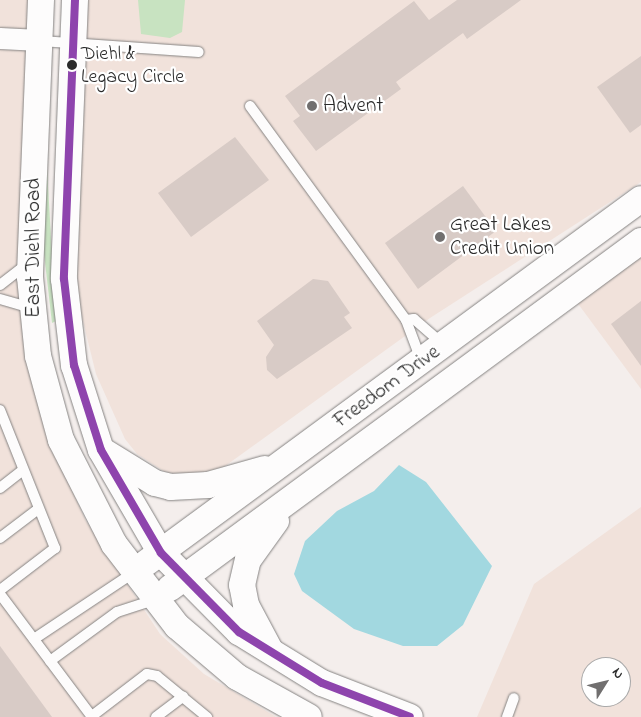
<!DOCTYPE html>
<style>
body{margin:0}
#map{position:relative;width:641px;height:717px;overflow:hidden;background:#f4eeec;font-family:"Indie Flower",sans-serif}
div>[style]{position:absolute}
.built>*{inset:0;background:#f1e2db}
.green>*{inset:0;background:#c8e3c1}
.water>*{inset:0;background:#a2d8e0}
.building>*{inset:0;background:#d8cbc6}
.roads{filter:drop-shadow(0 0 1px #858382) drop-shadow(0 0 1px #858382)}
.service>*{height:10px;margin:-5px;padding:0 5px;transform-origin:5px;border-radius:5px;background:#fdfcfc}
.minor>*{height:21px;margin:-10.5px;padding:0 10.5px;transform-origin:10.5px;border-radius:10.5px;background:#fdfcfc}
.tertiary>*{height:26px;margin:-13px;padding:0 13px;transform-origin:13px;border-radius:13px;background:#fdfcfc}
.bus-1>*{height:8px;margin:-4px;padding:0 4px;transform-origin:4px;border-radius:4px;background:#8e44ad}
.dots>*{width:14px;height:14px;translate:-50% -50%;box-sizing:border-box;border:2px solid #fff;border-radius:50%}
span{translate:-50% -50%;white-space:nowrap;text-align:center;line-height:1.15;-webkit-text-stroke:4.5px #fff;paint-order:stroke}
.bus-label{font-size:20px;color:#2b2b2b}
.left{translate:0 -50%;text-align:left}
.poi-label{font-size:21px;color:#2b2b2b}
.street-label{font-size:21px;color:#2b2b2b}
.north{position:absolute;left:581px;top:657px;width:50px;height:50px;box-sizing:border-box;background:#fff;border:1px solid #aaa;border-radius:50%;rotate:54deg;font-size:14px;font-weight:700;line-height:20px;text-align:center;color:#2b2b2b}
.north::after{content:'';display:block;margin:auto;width:18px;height:22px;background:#716f6f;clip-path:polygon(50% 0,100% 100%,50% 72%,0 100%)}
</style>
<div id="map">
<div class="built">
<i style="clip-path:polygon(0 0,31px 0,24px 335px,47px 436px,86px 521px,160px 634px,204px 674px,276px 717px,0 717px)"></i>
<i style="clip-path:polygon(85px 0,641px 0,641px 182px,430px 318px,221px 469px,183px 476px,165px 472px,137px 454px,125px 439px,96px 374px,77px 297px)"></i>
<i style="clip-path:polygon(641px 253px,641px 389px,576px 301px)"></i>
<i style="clip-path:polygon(evenodd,641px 507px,641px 717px,477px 717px,534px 584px,641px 507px,591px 667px,621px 667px,621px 697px,591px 697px,591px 667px)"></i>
</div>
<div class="green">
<i style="clip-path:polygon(138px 0,185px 0,182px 32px,170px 38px,141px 34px)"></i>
<i style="clip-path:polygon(47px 169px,56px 321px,52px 323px,42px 236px)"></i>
</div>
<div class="water">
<i style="clip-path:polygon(399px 465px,426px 482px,492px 566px,463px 625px,437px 646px,403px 646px,354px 629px,302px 591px,294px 574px,305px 541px,337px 511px,374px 491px)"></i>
</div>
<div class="building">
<i style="clip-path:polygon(457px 0,521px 0,467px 39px,463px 33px,396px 82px,401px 89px,316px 151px,293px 121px,300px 116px,285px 96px,414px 1px,429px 20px)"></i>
<i style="clip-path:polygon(641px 56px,641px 125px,630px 133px,597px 87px)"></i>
<i style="clip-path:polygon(235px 137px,269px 180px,191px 237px,158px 193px)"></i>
<i style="clip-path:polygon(463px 186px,496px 231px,418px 289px,385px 243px)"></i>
<i style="clip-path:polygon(313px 279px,328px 281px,350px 313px,344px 317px,352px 328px,277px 379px,267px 370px,266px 357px,274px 345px,257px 321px)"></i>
<i style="clip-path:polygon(641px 301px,641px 366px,611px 324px)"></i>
<i style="clip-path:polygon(0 646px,52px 717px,0 717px)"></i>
</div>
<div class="roads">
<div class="service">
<i style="left:41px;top:41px;width:158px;rotate:4deg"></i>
<i style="left:250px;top:106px;width:265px;rotate:53.9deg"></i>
<i style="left:406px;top:320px;width:43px;rotate:69.4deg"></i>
<i style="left:0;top:285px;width:34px;rotate:-38deg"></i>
<i style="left:0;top:299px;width:33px;rotate:16deg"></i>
<i style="left:406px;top:320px;width:8px;rotate:-7deg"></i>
<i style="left:414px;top:319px;width:38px;rotate:41deg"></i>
<i style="left:0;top:410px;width:149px;rotate:68.3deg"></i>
<i style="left:55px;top:548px;width:69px;rotate:142.6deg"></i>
<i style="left:0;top:488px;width:28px;rotate:-38deg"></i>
<i style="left:0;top:538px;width:48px;rotate:-37.3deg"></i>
<i style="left:0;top:594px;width:154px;rotate:53.2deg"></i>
<i style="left:34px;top:639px;width:119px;rotate:-33.7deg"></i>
<i style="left:50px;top:661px;width:83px;rotate:-36.2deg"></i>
<i style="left:117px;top:612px;width:38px;rotate:-18deg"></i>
<i style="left:92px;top:716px;width:69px;rotate:-37.4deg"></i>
<i style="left:147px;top:674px;width:10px;rotate:11deg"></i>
<i style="left:157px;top:676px;width:65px;rotate:39.4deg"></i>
<i style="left:156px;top:717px;width:34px;rotate:-37deg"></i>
<i style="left:507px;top:717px;width:20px;rotate:-70deg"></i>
</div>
<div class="minor">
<i style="left:0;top:38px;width:39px;rotate:3deg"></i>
</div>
<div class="tertiary">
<i style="left:41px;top:0;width:277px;rotate:92.3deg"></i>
<i style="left:30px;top:277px;width:79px;rotate:84.2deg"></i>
<i style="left:38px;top:356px;width:87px;rotate:74.7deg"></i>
<i style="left:61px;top:440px;width:117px;rotate:63deg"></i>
<i style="left:114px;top:544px;width:103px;rotate:52.5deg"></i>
<i style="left:177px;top:626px;width:79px;rotate:40.4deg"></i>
<i style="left:237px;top:677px;width:82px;rotate:29.1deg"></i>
<i style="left:75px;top:0;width:279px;rotate:92.3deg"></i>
<i style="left:64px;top:279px;width:87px;rotate:83.4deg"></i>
<i style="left:74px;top:365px;width:89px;rotate:72.4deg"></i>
<i style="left:101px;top:450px;width:119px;rotate:59.8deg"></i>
<i style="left:161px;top:553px;width:111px;rotate:45.4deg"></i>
<i style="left:239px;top:632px;width:97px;rotate:31.6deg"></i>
<i style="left:322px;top:683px;width:94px;rotate:21.1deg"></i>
<i style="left:103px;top:451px;width:61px;rotate:31.6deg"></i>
<i style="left:155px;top:483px;width:16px;rotate:14deg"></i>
<i style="left:171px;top:487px;width:37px;rotate:-3deg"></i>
<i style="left:208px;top:485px;width:59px;rotate:-15.7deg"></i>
<i style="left:146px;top:563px;width:614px;rotate:-36.33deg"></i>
<i style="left:170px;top:588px;width:585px;rotate:-36.38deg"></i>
<i style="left:270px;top:650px;width:51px;rotate:-118.1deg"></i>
<i style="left:246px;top:605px;width:20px;rotate:-101deg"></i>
<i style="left:242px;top:585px;width:26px;rotate:-77deg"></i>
<i style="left:248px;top:560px;width:48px;rotate:-54.3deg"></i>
</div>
</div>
<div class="bus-1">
<i style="left:75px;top:0;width:279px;rotate:92.3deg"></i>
<i style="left:64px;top:279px;width:87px;rotate:83.4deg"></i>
<i style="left:74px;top:365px;width:89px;rotate:72.4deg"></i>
<i style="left:101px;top:450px;width:119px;rotate:59.8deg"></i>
<i style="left:161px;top:553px;width:111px;rotate:45.4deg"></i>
<i style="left:239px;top:632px;width:97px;rotate:31.6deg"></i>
<i style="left:322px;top:683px;width:94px;rotate:21.1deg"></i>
</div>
<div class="dots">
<i style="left:72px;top:65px;background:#2b2b2b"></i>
<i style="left:312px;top:106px;background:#716f6f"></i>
<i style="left:440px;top:237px;background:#716f6f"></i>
</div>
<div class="bus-label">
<span class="left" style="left:81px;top:66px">Diehl &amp;<br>Legacy Circle</span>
</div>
<div class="poi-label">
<span class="left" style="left:323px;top:106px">Advent</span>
<span class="left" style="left:450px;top:237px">Great Lakes<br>Credit Union</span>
</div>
<div class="street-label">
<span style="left:34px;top:248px;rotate:-90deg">East Diehl Road</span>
<span style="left:387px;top:387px;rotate:-36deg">Freedom Drive</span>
</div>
<div class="north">N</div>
</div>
